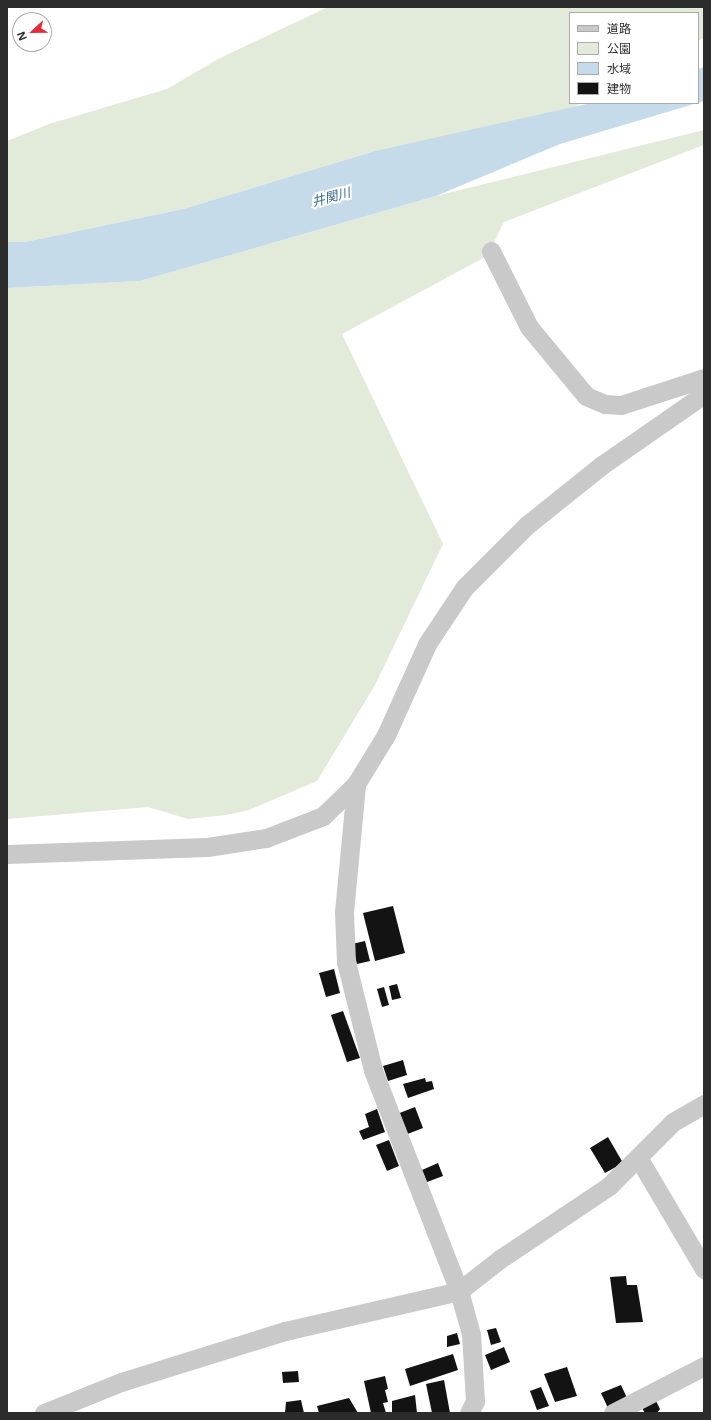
<!DOCTYPE html>
<meta charset="utf-8">
<style>
body{margin:0}
#map{position:relative;width:711px;height:1420px;overflow:hidden;background:#fff;font-family:"Noto Sans","Noto Sans JP",sans-serif}
div>[style]{position:absolute}
.green>*{inset:0;background:#e2ead9}
.water>*{inset:0;background:#c5dbea}
.building>*{inset:0;background:#131313}
.minor>*{height:19px;margin:-9.5px;padding:0 9.5px;transform-origin:9.5px;border-radius:9.5px;background:#c9c9c9}
span{translate:-50% -50%;white-space:nowrap;text-align:center;line-height:1.15;-webkit-text-stroke:4px #fff;paint-order:stroke}
.water-label{font-size:13px;color:#3b6c8d;font-style:italic}
.frame{position:absolute;inset:0;border:8px solid #2c2c2c;pointer-events:none}
.legend{position:absolute;left:569px;top:12px;width:130px;height:92px;box-sizing:border-box;background:#fff;border:1px solid #ababab;margin:0;padding:5px 7px;list-style:none;font-size:12px;color:#2c2c2c}
.legend li{display:flex;align-items:center;gap:8px;height:20px}
.legend b{width:20px;border:1px solid #ababab}
.north{position:absolute;left:12px;top:12px;width:40px;height:40px;box-sizing:border-box;background:#fff;border:1px solid #ababab;border-radius:50%;rotate:248deg;font-size:11px;font-weight:700;line-height:16px;text-align:center;color:#2c2c2c}
.north::after{content:'';display:block;margin:auto;width:14px;height:18px;background:#e42d39;clip-path:polygon(50% 0,100% 100%,50% 72%,0 100%)}
</style>
<div id="map">
<div class="green">
<i style="clip-path:polygon(328px 7px,704px 7px,704px 38px,698px 41px,698px 13px,570px 13px,570px 103px,582px 103px,568px 110px,375px 151px,183px 209px,25px 242px,7px 242px,7px 141px,49px 124px,167px 89px,220px 58px)"></i>
<i style="clip-path:polygon(704px 130px,704px 145px,504px 222px,487px 256px,342px 334px,443px 544px,375px 685px,317px 781px,249px 810px,226px 815px,188px 819px,148px 807px,7px 819px,7px 288px,140px 281px,436px 196px)"></i>
</div>
<div class="water">
<i style="clip-path:polygon(704px 67px,704px 101px,560px 144px,436px 196px,140px 281px,7px 288px,7px 242px,25px 242px,183px 209px,375px 151px,591px 103px,698px 103px,698px 69px)"></i>
</div>
<div class="building">
<i style="clip-path:polygon(393px 906px,405px 953px,375px 961px,363px 913px)"></i>
<i style="clip-path:polygon(365px 941px,370px 961px,357px 964px,352px 944px)"></i>
<i style="clip-path:polygon(334px 969px,340px 993px,326px 997px,319px 973px)"></i>
<i style="clip-path:polygon(397px 984px,401px 998px,392px 1000px,389px 986px)"></i>
<i style="clip-path:polygon(384px 987px,389px 1005px,382px 1007px,377px 989px)"></i>
<i style="clip-path:polygon(343px 1011px,360px 1058px,347px 1062px,331px 1015px)"></i>
<i style="clip-path:polygon(403px 1060px,407px 1075px,388px 1081px,383px 1066px)"></i>
<i style="clip-path:polygon(425px 1078px,426px 1082px,432px 1081px,434px 1089px,408px 1098px,403px 1084px)"></i>
<i style="clip-path:polygon(415px 1107px,423px 1128px,405px 1135px,397px 1114px)"></i>
<i style="clip-path:polygon(377px 1109px,385px 1132px,363px 1140px,359px 1131px,369px 1127px,365px 1114px)"></i>
<i style="clip-path:polygon(608px 1137px,623px 1163px,605px 1173px,590px 1148px)"></i>
<i style="clip-path:polygon(389px 1140px,399px 1166px,387px 1171px,376px 1145px)"></i>
<i style="clip-path:polygon(438px 1163px,443px 1176px,427px 1182px,422px 1170px)"></i>
<i style="clip-path:polygon(626px 1276px,627px 1285px,637px 1285px,643px 1322px,616px 1323px,610px 1277px)"></i>
<i style="clip-path:polygon(496px 1328px,501px 1342px,491px 1345px,487px 1330px)"></i>
<i style="clip-path:polygon(457px 1333px,460px 1344px,447px 1347px,447px 1336px)"></i>
<i style="clip-path:polygon(504px 1347px,510px 1362px,491px 1370px,485px 1355px)"></i>
<i style="clip-path:polygon(453px 1354px,458px 1370px,410px 1386px,405px 1369px)"></i>
<i style="clip-path:polygon(567px 1367px,577px 1396px,555px 1402px,544px 1374px)"></i>
<i style="clip-path:polygon(298px 1371px,299px 1382px,283px 1383px,282px 1372px)"></i>
<i style="clip-path:polygon(385px 1376px,388px 1389px,385px 1390px,388px 1402px,383px 1403px,386px 1413px,371px 1413px,364px 1381px)"></i>
<i style="clip-path:polygon(444px 1380px,450px 1413px,432px 1413px,426px 1384px)"></i>
<i style="clip-path:polygon(621px 1385px,627px 1398px,608px 1408px,601px 1393px)"></i>
<i style="clip-path:polygon(541px 1387px,549px 1406px,537px 1410px,530px 1391px)"></i>
<i style="clip-path:polygon(415px 1395px,417px 1413px,392px 1413px,392px 1401px)"></i>
<i style="clip-path:polygon(654px 1397px,660px 1409px,657px 1413px,645px 1413px,640px 1405px)"></i>
<i style="clip-path:polygon(349px 1398px,358px 1413px,319px 1413px,317px 1406px)"></i>
<i style="clip-path:polygon(301px 1400px,304px 1413px,285px 1413px,286px 1402px)"></i>
</div>
<div class="minor">
<i style="left:491px;top:251px;width:85px;rotate:63.4deg"></i>
<i style="left:529px;top:327px;width:89px;rotate:50.4deg"></i>
<i style="left:586px;top:396px;width:21px;rotate:23deg"></i>
<i style="left:605px;top:404px;width:16px;rotate:4deg"></i>
<i style="left:621px;top:405px;width:87px;rotate:-18deg"></i>
<i style="left:7px;top:854px;width:200px;rotate:-2deg"></i>
<i style="left:207px;top:847px;width:60px;rotate:-8.7deg"></i>
<i style="left:266px;top:838px;width:61px;rotate:-21.1deg"></i>
<i style="left:323px;top:816px;width:46px;rotate:-44.1deg"></i>
<i style="left:639px;top:1159px;width:128px;rotate:59.4deg"></i>
<i style="left:44px;top:1413px;width:83px;rotate:-21.9deg"></i>
<i style="left:121px;top:1382px;width:172px;rotate:-17.3deg"></i>
<i style="left:285px;top:1331px;width:179px;rotate:-12.9deg"></i>
<i style="left:459px;top:1291px;width:52px;rotate:-38deg"></i>
<i style="left:500px;top:1259px;width:131px;rotate:-33.8deg"></i>
<i style="left:609px;top:1186px;width:91px;rotate:-45deg"></i>
<i style="left:673px;top:1122px;width:36px;rotate:-30deg"></i>
<i style="left:469px;top:1413px;width:13px;rotate:-63deg"></i>
<i style="left:475px;top:1401px;width:67px;rotate:-93.4deg"></i>
<i style="left:471px;top:1334px;width:45px;rotate:-105.6deg"></i>
<i style="left:459px;top:1291px;width:237px;rotate:-111.3deg"></i>
<i style="left:373px;top:1070px;width:111px;rotate:-104deg"></i>
<i style="left:346px;top:962px;width:50px;rotate:-92.3deg"></i>
<i style="left:344px;top:912px;width:129px;rotate:-84.6deg"></i>
<i style="left:356px;top:784px;width:57px;rotate:-58.5deg"></i>
<i style="left:386px;top:735px;width:100px;rotate:-65.7deg"></i>
<i style="left:427px;top:644px;width:67px;rotate:-56.5deg"></i>
<i style="left:464px;top:588px;width:89px;rotate:-45deg"></i>
<i style="left:527px;top:525px;width:96px;rotate:-38.7deg"></i>
<i style="left:602px;top:465px;width:124px;rotate:-34.8deg"></i>
<i style="left:613px;top:1413px;width:102px;rotate:-27.3deg"></i>
</div>
<div class="water-label">
<span style="left:331px;top:197px;rotate:-15deg">井関川</span>
</div>
<div class="frame"></div>
<ul class="legend">
<li><b style="height:5px;background:#c9c9c9"></b>道路</li>
<li><b style="height:11px;background:#e2ead9"></b>公園</li>
<li><b style="height:11px;background:#c5dbea"></b>水域</li>
<li><b style="height:11px;background:#131313"></b>建物</li>
</ul>
<div class="north">N</div>
</div>
